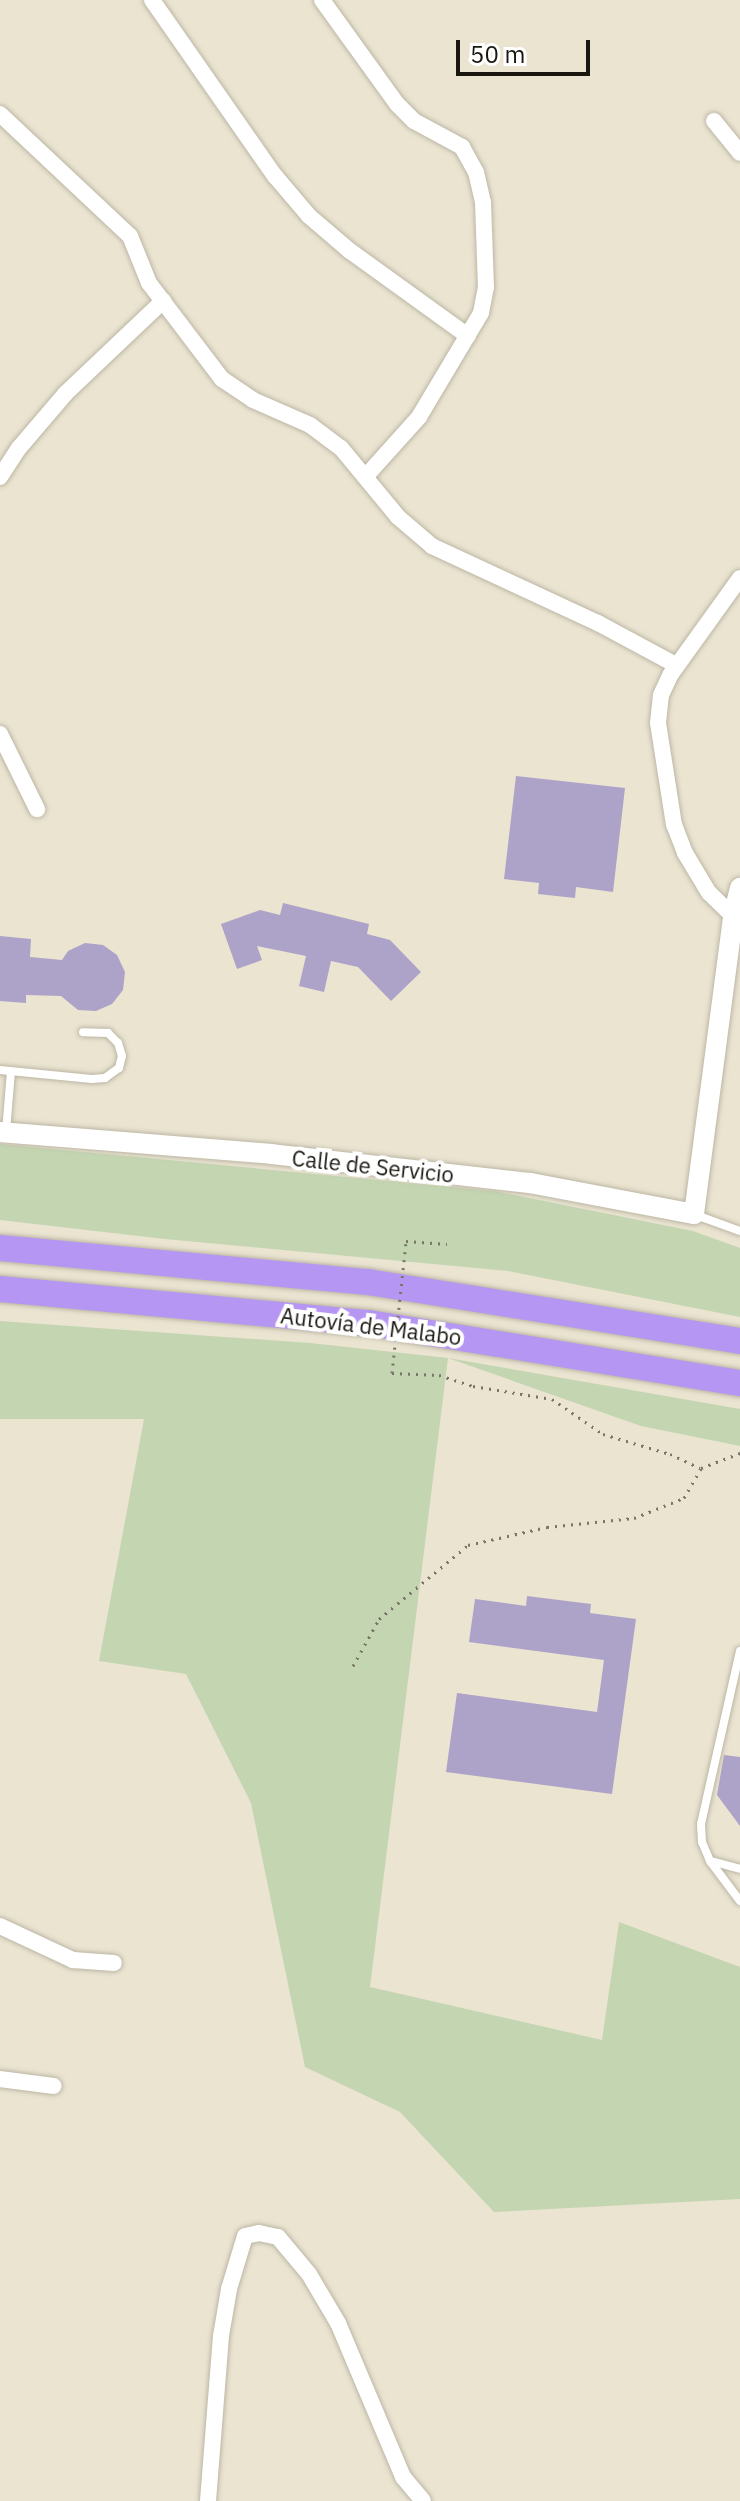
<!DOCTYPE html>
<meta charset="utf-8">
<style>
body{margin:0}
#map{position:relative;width:740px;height:2501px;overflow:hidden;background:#eae4d1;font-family:"IBM Plex Sans",sans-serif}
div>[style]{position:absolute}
.green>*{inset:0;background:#c4d5b2}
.building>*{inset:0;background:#ada2c8}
.path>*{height:3px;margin-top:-1.5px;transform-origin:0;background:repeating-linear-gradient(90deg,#797569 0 2px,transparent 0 8px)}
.roads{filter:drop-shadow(0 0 2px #bcb6a4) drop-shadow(0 0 2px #bcb6a4)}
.service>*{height:8px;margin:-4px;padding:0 4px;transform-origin:4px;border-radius:4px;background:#fff}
.minor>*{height:16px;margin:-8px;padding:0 8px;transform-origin:8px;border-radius:8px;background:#fff}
.tertiary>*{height:20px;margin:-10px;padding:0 10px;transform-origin:10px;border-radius:10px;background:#fff}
.trunk>*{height:26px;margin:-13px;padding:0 13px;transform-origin:13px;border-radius:13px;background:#b696f3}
.path-bridge>*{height:3px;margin-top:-1.5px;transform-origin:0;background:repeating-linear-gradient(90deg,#797569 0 2px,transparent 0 8px)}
span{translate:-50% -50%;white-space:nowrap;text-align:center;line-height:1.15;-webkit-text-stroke:8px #fff;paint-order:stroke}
.street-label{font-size:22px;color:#191710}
.scale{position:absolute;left:456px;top:40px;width:134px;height:36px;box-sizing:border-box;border:4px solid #191710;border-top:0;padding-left:10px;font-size:24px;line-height:28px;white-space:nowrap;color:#191710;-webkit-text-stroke:6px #fff;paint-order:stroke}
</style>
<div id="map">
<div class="green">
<i style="clip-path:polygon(0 1144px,494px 1191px,693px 1231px,740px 1248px,740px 1317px,508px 1271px,165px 1239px,0 1220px)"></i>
<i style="clip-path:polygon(0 1321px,310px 1343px,448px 1358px,740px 1409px,740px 1446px,641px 1426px,448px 1358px,370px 1987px,602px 2040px,619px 1922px,740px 1967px,740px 2199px,494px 2212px,400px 2112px,305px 2067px,251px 1803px,186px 1674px,99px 1661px,144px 1419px,0 1419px)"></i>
</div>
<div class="building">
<i style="clip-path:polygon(516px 776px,625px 788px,613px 892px,576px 887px,575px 898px,538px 894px,539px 883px,504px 879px)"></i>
<i style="clip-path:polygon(283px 903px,369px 924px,367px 934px,390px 940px,421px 972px,391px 1001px,358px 967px,331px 961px,324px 992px,299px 986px,306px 956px,257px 946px,262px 960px,237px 969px,221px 924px,260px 910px,280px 915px)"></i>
<i style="clip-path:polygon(0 936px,31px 939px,30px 957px,62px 960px,68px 951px,85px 943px,103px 945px,117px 955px,125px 972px,123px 990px,112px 1004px,96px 1011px,78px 1010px,61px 996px,26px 995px,26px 1003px,0 1001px)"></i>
<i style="clip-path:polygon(527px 1596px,591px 1604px,590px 1613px,636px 1619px,612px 1794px,446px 1772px,457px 1693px,597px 1712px,604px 1660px,469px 1642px,475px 1599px,526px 1606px)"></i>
<i style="clip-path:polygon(724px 1755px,740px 1757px,740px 1826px,717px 1795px)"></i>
</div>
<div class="path">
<i style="left:406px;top:1241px;width:41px;rotate:4.2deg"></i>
<i style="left:392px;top:1373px;width:47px;rotate:2.4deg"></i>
<i style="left:439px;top:1375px;width:36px;rotate:18deg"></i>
<i style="left:473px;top:1386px;width:80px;rotate:9.3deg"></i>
<i style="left:552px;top:1399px;width:62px;rotate:34.5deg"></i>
<i style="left:603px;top:1434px;width:70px;rotate:16.6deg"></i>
<i style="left:670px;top:1454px;width:33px;rotate:25deg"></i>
<i style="left:353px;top:1666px;width:54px;rotate:-61deg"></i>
<i style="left:379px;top:1619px;width:116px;rotate:-39.7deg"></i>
<i style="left:468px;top:1545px;width:81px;rotate:-12.8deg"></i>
<i style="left:547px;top:1527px;width:87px;rotate:-5.9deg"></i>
<i style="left:634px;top:1518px;width:54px;rotate:-21.8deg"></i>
<i style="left:684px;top:1498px;width:34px;rotate:-60deg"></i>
<i style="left:701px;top:1468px;width:42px;rotate:-21deg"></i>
</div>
<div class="roads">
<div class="service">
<i style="left:0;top:1070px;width:92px;rotate:5.6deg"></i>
<i style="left:92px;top:1079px;width:13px;rotate:-4deg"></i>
<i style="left:105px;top:1078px;width:17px;rotate:-36deg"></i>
<i style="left:119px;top:1068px;width:12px;rotate:-76deg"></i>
<i style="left:122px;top:1056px;width:14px;rotate:-107deg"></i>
<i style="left:118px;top:1043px;width:14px;rotate:-135deg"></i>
<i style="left:108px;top:1033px;width:25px;rotate:-178deg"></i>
<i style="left:6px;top:1131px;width:59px;rotate:-85.2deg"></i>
<i style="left:696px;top:1215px;width:47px;rotate:20deg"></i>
<i style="left:740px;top:1651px;width:177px;rotate:102.7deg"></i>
<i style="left:701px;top:1824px;width:18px;rotate:87deg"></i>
<i style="left:702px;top:1842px;width:21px;rotate:67deg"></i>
<i style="left:710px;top:1861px;width:50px;rotate:53.1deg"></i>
<i style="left:711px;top:1861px;width:30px;rotate:15deg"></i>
</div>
<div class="minor">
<i style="left:152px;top:0;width:215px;rotate:55.1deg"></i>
<i style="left:275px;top:176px;width:52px;rotate:49.6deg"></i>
<i style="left:309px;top:216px;width:54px;rotate:40.5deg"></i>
<i style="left:350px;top:251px;width:145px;rotate:35.8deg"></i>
<i style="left:322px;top:0;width:128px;rotate:54.2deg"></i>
<i style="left:397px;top:104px;width:24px;rotate:45deg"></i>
<i style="left:414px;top:121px;width:55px;rotate:28.4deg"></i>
<i style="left:462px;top:147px;width:29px;rotate:61deg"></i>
<i style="left:476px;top:172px;width:31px;rotate:77deg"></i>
<i style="left:483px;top:202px;width:85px;rotate:88deg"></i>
<i style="left:486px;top:287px;width:26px;rotate:101deg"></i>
<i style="left:481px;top:313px;width:121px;rotate:120.8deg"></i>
<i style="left:419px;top:417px;width:79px;rotate:131.9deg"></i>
<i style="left:0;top:114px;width:178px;rotate:43.2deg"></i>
<i style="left:130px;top:236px;width:51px;rotate:68deg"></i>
<i style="left:149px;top:283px;width:121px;rotate:52.8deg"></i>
<i style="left:222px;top:379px;width:37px;rotate:34deg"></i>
<i style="left:253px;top:400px;width:62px;rotate:23.7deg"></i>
<i style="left:310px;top:425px;width:39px;rotate:37deg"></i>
<i style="left:341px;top:448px;width:89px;rotate:50.4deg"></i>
<i style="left:398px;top:517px;width:45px;rotate:40.5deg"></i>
<i style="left:432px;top:546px;width:183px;rotate:24.9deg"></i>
<i style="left:598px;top:623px;width:89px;rotate:28.3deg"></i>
<i style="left:714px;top:121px;width:41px;rotate:50.9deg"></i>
<i style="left:0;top:477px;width:35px;rotate:-57deg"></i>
<i style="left:19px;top:448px;width:72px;rotate:-49.5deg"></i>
<i style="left:66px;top:393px;width:134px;rotate:-43.5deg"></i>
<i style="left:0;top:734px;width:84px;rotate:63.7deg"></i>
<i style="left:733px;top:916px;width:33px;rotate:-136deg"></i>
<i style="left:709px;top:893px;width:47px;rotate:-121deg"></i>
<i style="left:685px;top:853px;width:30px;rotate:-111deg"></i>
<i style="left:674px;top:825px;width:103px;rotate:-98.9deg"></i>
<i style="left:658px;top:723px;width:28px;rotate:-84deg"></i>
<i style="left:661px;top:695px;width:23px;rotate:-65deg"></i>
<i style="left:671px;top:674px;width:118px;rotate:-54.3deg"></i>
<i style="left:0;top:1926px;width:81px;rotate:25deg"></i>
<i style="left:73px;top:1960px;width:41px;rotate:4.2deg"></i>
<i style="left:0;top:2079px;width:54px;rotate:7.4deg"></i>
<i style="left:208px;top:2501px;width:166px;rotate:-85.5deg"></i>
<i style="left:221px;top:2336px;width:48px;rotate:-80.3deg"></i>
<i style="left:229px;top:2289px;width:55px;rotate:-73.2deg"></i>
<i style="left:245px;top:2236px;width:14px;rotate:-12deg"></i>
<i style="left:259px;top:2233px;width:19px;rotate:12deg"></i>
<i style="left:278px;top:2237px;width:48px;rotate:50deg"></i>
<i style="left:309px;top:2274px;width:57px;rotate:59.4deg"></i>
<i style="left:338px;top:2323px;width:167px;rotate:67.1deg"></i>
<i style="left:403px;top:2477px;width:31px;rotate:50deg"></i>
</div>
<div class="tertiary">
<i style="left:0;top:1132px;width:272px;rotate:4.6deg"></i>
<i style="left:271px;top:1154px;width:261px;rotate:6.4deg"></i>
<i style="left:530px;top:1183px;width:167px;rotate:10.7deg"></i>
<i style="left:694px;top:1214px;width:301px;rotate:-82.5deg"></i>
<i style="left:733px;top:916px;width:29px;rotate:-76deg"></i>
</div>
<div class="trunk">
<i style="left:0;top:1248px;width:370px;rotate:5.3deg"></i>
<i style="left:368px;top:1282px;width:377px;rotate:9deg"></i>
<i style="left:0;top:1289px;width:371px;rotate:5.3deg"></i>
<i style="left:369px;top:1323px;width:376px;rotate:9.2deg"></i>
</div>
</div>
<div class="path-bridge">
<i style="left:392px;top:1373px;width:133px;rotate:-83.9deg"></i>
</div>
<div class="street-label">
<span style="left:373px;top:1166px;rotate:6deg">Calle de Servicio</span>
<span style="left:371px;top:1326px;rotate:7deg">Autovía de Malabo</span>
</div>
<div class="scale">50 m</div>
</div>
